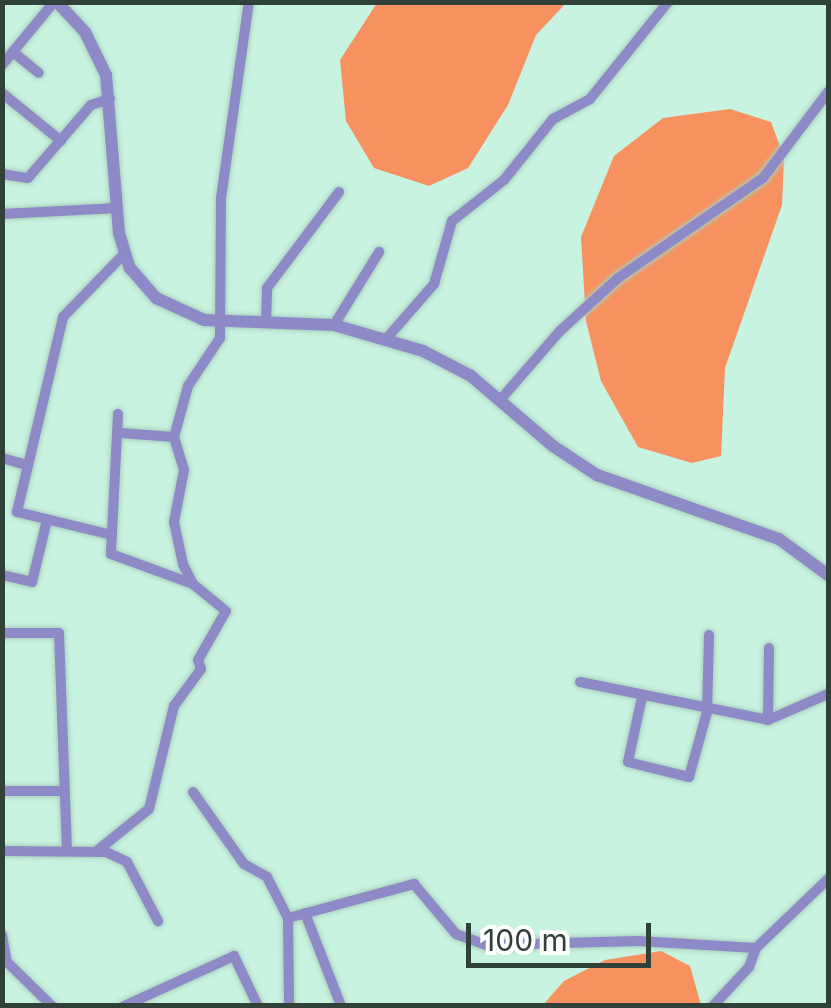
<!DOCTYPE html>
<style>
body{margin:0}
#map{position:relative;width:831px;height:1008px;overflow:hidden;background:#c8f3e0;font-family:Inter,sans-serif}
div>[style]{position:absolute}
.forest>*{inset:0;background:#f7915f}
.roads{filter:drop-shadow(0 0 2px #aacfbf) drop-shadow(0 0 2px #aacfbf)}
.minor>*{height:10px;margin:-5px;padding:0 5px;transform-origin:5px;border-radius:5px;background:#8d8ac7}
.tertiary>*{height:12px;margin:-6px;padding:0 6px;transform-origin:6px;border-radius:6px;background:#8d8ac7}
span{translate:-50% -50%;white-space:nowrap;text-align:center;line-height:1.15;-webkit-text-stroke:9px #fff;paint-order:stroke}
.frame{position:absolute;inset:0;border:5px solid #30413a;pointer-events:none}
.scale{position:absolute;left:466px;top:923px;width:185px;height:45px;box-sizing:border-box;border:5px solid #30413a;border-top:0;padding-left:12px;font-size:30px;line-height:35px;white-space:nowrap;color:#30413a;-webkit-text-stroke:8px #fff;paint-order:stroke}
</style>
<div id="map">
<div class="forest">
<i style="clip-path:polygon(377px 3px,566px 3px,536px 35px,508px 105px,468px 168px,429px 186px,374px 168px,346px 121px,340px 60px)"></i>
<i style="clip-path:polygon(730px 109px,771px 122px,784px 157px,782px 205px,725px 368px,721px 456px,692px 463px,638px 447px,601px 381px,586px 321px,581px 237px,614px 156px,663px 118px)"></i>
<i style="clip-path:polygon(661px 951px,690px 966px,701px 1005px,543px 1005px,564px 981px,605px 960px)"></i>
</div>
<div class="roads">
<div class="minor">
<i style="left:13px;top:52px;width:33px;rotate:39deg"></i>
<i style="left:2px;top:65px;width:82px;rotate:-50.5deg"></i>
<i style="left:2px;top:93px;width:76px;rotate:39.1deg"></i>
<i style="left:2px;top:174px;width:26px;rotate:9deg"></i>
<i style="left:28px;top:178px;width:96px;rotate:-49.2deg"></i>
<i style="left:91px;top:105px;width:20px;rotate:-18deg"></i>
<i style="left:2px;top:214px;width:116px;rotate:-3deg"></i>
<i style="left:266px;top:322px;width:34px;rotate:-88deg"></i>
<i style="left:267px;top:288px;width:120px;rotate:-53.1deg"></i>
<i style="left:334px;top:325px;width:86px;rotate:-58.3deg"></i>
<i style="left:387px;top:338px;width:72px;rotate:-49deg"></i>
<i style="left:434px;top:284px;width:66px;rotate:-74.1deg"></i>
<i style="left:452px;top:221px;width:66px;rotate:-38.3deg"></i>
<i style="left:504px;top:180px;width:78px;rotate:-51.2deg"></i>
<i style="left:553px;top:119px;width:42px;rotate:-28.4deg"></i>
<i style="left:590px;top:99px;width:124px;rotate:-51.2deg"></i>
<i style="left:501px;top:399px;width:90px;rotate:-49.1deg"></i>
<i style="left:560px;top:331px;width:79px;rotate:-42.4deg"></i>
<i style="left:618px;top:278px;width:176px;rotate:-34.6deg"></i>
<i style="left:763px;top:178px;width:108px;rotate:-52.9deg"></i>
<i style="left:118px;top:414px;width:140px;rotate:92.9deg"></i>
<i style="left:111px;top:554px;width:87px;rotate:20.1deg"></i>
<i style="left:121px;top:433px;width:53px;rotate:4.3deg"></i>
<i style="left:2px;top:458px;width:26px;rotate:16deg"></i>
<i style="left:112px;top:535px;width:98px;rotate:-166.4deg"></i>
<i style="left:17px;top:512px;width:200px;rotate:-76.7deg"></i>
<i style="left:63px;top:317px;width:88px;rotate:-45.9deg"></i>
<i style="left:2px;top:575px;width:31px;rotate:13deg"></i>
<i style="left:32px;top:582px;width:64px;rotate:-76.4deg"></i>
<i style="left:2px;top:633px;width:57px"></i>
<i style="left:59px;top:633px;width:218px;rotate:87.9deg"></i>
<i style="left:580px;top:682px;width:192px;rotate:11.4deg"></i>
<i style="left:768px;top:720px;width:65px;rotate:-23.4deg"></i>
<i style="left:642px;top:697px;width:66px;rotate:102.2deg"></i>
<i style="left:628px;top:762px;width:63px;rotate:13.8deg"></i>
<i style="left:689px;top:777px;width:67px;rotate:-74.5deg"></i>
<i style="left:707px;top:712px;width:77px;rotate:-88.5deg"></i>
<i style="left:768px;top:720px;width:72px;rotate:-89.2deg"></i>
<i style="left:2px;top:791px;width:62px"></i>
<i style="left:193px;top:792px;width:88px;rotate:54.7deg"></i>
<i style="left:244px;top:864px;width:26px;rotate:29deg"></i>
<i style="left:267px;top:877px;width:46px;rotate:62.9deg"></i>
<i style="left:288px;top:918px;width:88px;rotate:89.3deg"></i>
<i style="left:98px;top:850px;width:65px;rotate:-38.8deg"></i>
<i style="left:149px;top:809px;width:106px;rotate:-76.4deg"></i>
<i style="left:174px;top:706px;width:46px;rotate:-53.9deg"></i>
<i style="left:201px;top:669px;width:9px;rotate:-108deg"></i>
<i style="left:198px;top:660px;width:56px;rotate:-60.3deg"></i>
<i style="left:226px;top:611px;width:43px;rotate:-140.7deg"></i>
<i style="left:193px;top:584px;width:22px;rotate:-117deg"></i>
<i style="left:183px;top:564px;width:43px;rotate:-102.1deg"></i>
<i style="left:174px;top:522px;width:53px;rotate:-79.1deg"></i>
<i style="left:184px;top:470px;width:34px;rotate:-107deg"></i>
<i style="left:174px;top:437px;width:53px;rotate:-74.6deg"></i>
<i style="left:188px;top:386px;width:58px;rotate:-56.3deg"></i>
<i style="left:220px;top:338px;width:140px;rotate:-89.6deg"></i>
<i style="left:221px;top:198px;width:198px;rotate:-81.9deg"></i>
<i style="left:2px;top:851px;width:104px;rotate:0.6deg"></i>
<i style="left:106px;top:852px;width:23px;rotate:25deg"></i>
<i style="left:127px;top:862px;width:67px;rotate:62.3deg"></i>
<i style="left:305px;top:913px;width:100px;rotate:68.8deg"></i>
<i style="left:288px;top:918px;width:131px;rotate:-15.1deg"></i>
<i style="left:414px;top:884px;width:65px;rotate:50deg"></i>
<i style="left:456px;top:934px;width:32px;rotate:20deg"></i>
<i style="left:486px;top:945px;width:152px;rotate:-1.5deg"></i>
<i style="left:638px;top:941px;width:118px;rotate:3.4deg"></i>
<i style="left:2px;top:935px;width:27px;rotate:80deg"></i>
<i style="left:7px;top:962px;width:63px;rotate:44.4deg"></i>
<i style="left:124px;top:1006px;width:121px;rotate:-24.4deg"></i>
<i style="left:234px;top:956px;width:55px;rotate:64.4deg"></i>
<i style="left:713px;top:1006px;width:53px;rotate:-47.3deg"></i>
<i style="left:749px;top:967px;width:20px;rotate:-70deg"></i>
<i style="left:756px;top:948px;width:100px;rotate:-43.8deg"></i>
</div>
<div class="tertiary">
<i style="left:57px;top:2px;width:41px;rotate:47deg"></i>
<i style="left:85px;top:32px;width:48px;rotate:64deg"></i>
<i style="left:106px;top:75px;width:159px;rotate:85.3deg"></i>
<i style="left:119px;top:233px;width:37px;rotate:73deg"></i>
<i style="left:130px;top:268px;width:40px;rotate:49deg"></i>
<i style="left:156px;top:298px;width:53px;rotate:24.6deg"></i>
<i style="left:204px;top:320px;width:130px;rotate:2.2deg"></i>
<i style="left:334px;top:325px;width:93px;rotate:16.3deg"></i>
<i style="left:423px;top:351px;width:54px;rotate:27.5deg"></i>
<i style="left:471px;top:376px;width:108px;rotate:40.5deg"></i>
<i style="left:553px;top:446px;width:53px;rotate:33.4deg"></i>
<i style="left:597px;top:475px;width:193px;rotate:19.4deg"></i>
<i style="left:779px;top:539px;width:61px;rotate:36.3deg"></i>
</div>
</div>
<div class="frame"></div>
<div class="scale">100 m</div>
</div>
